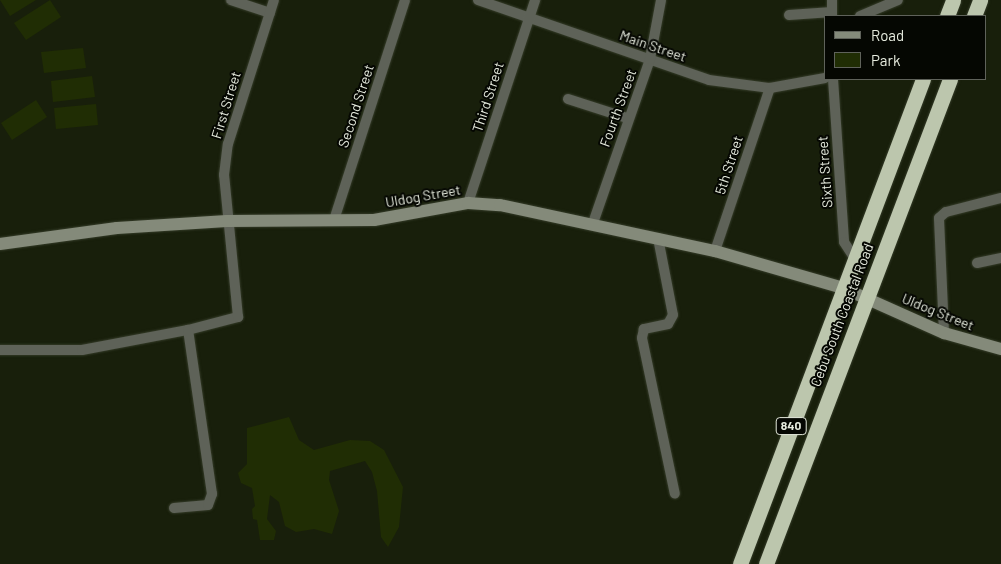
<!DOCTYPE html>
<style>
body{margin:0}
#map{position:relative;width:1001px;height:564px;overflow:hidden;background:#181f0b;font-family:Barlow,sans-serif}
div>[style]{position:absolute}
.green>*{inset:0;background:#202d04}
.roads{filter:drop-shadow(0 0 1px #353c29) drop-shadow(0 0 1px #353c29)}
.street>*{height:10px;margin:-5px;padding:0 5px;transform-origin:5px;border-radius:5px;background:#5e6258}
.secondary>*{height:12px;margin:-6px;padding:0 6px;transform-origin:6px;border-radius:6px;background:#848a7a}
.highway>*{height:15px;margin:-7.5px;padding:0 7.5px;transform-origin:7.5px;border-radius:7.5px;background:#bcc6ad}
span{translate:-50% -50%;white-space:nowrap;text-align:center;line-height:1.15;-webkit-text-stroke:4px #050702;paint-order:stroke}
.shield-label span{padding:1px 4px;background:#050702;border:1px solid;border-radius:4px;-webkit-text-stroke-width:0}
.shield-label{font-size:12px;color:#e6ebde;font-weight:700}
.street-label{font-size:14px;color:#e6ebde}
.legend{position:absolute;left:824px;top:15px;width:162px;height:65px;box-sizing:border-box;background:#050702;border:1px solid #5f625a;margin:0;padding:6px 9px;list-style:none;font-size:15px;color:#e6ebde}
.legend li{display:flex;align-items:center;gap:10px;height:25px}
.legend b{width:25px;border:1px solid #5f625a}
</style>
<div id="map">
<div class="green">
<i style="clip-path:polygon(0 0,36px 0,10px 16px)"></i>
<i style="clip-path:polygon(50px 0,61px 17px,26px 40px,14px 23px)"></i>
<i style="clip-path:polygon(83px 48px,86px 68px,44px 73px,41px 52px)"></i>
<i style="clip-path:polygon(92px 76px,95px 97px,53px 102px,51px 81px)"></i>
<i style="clip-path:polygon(36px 100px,47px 117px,12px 140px,1px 123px)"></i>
<i style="clip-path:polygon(96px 104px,98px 125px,56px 129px,54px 108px)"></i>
<i style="clip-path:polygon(289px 417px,299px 440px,314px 450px,350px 440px,370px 441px,384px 450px,403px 487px,399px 527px,388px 547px,381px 537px,377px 491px,372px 472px,365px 461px,330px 471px,329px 480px,339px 511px,332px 534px,314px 529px,296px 532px,285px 526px,279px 502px,270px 495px,267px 519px,276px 531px,274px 540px,260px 540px,257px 520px,253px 519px,252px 509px,255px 506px,252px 488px,241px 483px,238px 473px,247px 464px,247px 428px)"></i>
</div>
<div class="roads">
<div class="street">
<i style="left:231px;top:0;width:41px;rotate:18.4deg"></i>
<i style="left:478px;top:0;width:244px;rotate:19.1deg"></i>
<i style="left:709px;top:80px;width:62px;rotate:7.5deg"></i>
<i style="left:770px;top:88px;width:56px;rotate:-10.3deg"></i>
<i style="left:789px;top:15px;width:43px;rotate:-4deg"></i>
<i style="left:832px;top:16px;width:16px;rotate:-90deg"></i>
<i style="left:860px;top:16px;width:41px;rotate:-22.8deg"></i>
<i style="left:833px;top:79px;width:163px;rotate:86.1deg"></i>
<i style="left:844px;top:242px;width:20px;rotate:57deg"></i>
<i style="left:568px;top:99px;width:62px;rotate:17.9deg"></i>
<i style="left:468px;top:203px;width:214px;rotate:-71.7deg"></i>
<i style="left:334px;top:220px;width:231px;rotate:-72.1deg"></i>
<i style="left:593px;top:223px;width:174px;rotate:-70.8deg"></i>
<i style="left:650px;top:59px;width:60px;rotate:-79.4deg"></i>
<i style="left:658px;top:238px;width:78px;rotate:79deg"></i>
<i style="left:673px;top:315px;width:10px;rotate:119deg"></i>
<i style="left:668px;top:324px;width:25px;rotate:168deg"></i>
<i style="left:644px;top:329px;width:9px;rotate:103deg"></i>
<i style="left:642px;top:338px;width:159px;rotate:78.1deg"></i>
<i style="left:715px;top:251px;width:172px;rotate:-71.4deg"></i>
<i style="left:977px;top:263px;width:25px;rotate:-12deg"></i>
<i style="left:944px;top:333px;width:115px;rotate:-92.5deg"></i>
<i style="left:939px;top:218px;width:9px;rotate:-41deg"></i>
<i style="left:946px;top:212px;width:57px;rotate:-14.3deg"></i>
<i style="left:0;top:350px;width:82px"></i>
<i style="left:82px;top:350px;width:108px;rotate:-10.7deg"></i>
<i style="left:188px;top:330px;width:52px;rotate:-14.6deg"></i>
<i style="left:238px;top:317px;width:143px;rotate:-95.6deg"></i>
<i style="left:224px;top:175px;width:31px;rotate:-83deg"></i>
<i style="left:228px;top:144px;width:151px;rotate:-72.3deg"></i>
<i style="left:174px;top:508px;width:34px;rotate:-5deg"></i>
<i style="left:208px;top:505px;width:12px;rotate:-70deg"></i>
<i style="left:212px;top:494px;width:166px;rotate:-98.3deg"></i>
</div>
<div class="secondary">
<i style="left:0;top:244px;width:118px;rotate:-7.8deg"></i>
<i style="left:117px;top:228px;width:110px;rotate:-3.6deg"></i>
<i style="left:227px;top:221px;width:147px;rotate:-0.4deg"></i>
<i style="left:374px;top:220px;width:96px;rotate:-10.3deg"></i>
<i style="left:468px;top:203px;width:32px;rotate:4deg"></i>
<i style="left:500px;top:205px;width:220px;rotate:12.1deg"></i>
<i style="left:715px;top:251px;width:133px;rotate:16.1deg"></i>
<i style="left:843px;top:288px;width:111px;rotate:24deg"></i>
<i style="left:944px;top:333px;width:59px;rotate:15.7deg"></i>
</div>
<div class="highway">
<i style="left:947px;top:16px;width:17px;rotate:-69deg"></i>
<i style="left:974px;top:16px;width:17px;rotate:-69deg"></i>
<i style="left:740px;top:564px;width:518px;rotate:-69.33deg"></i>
<i style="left:766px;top:564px;width:519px;rotate:-69.22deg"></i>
</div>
</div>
<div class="shield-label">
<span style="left:791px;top:426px">840</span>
</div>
<div class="street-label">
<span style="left:653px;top:46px;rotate:19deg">Main Street</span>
<span style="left:488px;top:97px;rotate:-72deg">Third Street</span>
<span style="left:226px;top:105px;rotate:-73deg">First Street</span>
<span style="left:356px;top:106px;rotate:-72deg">Second Street</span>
<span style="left:618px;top:108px;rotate:-70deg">Fourth Street</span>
<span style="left:729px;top:165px;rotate:-72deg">5th Street</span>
<span style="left:825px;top:172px;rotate:-94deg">Sixth Street</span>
<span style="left:423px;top:196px;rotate:-10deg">Uldog Street</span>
<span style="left:938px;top:312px;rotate:22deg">Uldog Street</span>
<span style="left:842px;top:315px;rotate:-69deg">Cebu South Coastal Road</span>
</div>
<ul class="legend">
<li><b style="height:6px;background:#848a7a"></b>Road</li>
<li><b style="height:14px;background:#202d04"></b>Park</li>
</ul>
</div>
